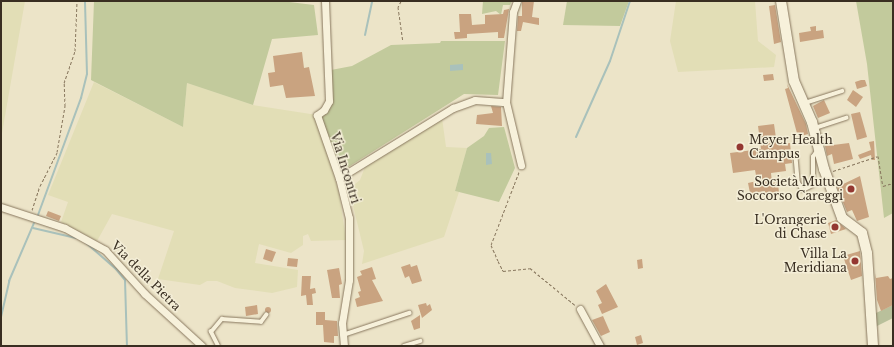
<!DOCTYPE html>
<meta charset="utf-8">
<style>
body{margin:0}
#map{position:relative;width:894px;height:347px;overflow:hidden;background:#ece4c8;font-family:"Libre Baskerville",serif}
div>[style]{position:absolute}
.farmland>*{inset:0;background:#e2deb6}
.green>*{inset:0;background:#c2ca9c}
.cemetery>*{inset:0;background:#b9c09b}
.water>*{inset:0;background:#a9c1bb}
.stream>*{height:2px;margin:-1px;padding:0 1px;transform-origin:1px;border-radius:1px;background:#a9c1bb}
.building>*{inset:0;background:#c9a380}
.round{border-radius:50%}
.path>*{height:1px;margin-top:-0.5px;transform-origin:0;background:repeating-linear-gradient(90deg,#88775e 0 3px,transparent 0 5px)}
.roads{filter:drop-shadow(0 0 1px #88775e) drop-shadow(0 0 1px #88775e)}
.lane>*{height:3.5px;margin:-1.75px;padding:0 1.75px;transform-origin:1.75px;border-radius:1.75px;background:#f7f1db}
.street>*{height:7px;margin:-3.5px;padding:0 3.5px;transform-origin:3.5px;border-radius:3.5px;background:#f7f1db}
.secondary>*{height:10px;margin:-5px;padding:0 5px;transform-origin:5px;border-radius:5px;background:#f7f1db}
.dots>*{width:11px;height:11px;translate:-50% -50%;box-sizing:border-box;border:2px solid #f4eed7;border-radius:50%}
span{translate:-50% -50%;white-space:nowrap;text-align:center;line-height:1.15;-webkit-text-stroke:3px #f4eed7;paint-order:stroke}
.poi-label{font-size:12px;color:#392e21}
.left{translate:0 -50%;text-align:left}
.right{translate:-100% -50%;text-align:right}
.street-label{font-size:12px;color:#392e21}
.frame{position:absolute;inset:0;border:2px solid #392e21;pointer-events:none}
</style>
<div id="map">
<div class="farmland">
<i style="clip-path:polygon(1px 1px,25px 1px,1px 139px)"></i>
<i style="clip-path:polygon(676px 1px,755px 1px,758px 41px,776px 55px,774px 67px,678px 72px,670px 41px)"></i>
<i style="clip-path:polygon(94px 82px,183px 127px,187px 83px,253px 105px,317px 115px,339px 193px,346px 240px,311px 241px,308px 234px,303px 236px,303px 245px,291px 253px,259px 244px,255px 263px,298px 270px,297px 287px,272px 293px,235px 288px,217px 281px,207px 281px,200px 285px,158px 279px,174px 231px,112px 214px,97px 241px,61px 222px,68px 202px,48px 195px)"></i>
<i style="clip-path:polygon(442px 118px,446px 147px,467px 148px,455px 191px,459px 192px,444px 237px,362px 264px,364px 251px,349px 189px,360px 180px,365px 167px)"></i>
</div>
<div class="green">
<i style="clip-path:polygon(94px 1px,281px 1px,314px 5px,318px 35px,272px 39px,253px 105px,187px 83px,183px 127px,91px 80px)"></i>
<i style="clip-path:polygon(483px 1px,512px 1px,510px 5px,503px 5px,501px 15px,496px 11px,482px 14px)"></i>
<i style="clip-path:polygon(567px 1px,629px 1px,620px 26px,563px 25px)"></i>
<i style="clip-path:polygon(856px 1px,893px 1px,893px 213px,884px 218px,867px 64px)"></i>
<i style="clip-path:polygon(441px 41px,505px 41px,498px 95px,464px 94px,342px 171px,320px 116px,327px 110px,331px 70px,352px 66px,391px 45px,440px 43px)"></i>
<i style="clip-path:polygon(504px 127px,515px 168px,499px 202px,455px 191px,467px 148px,484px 136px,489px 128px)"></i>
</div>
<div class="cemetery">
<i style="clip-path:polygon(893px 305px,893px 318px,875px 327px,876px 313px)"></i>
</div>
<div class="water">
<i style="clip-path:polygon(463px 64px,463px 70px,450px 71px,450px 65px)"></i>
<i style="clip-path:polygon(486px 153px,491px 153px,492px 164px,486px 165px)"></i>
</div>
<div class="stream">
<i style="left:365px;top:35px;width:35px;rotate:-78deg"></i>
<i style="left:576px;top:137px;width:83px;rotate:-65.9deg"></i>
<i style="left:610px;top:61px;width:63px;rotate:-71.6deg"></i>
<i style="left:38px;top:215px;width:125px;rotate:-69.8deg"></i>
<i style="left:81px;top:98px;width:25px;rotate:-76deg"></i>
<i style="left:87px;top:74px;width:73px;rotate:-91.6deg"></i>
<i style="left:33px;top:228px;width:44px;rotate:13.1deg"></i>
<i style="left:85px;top:242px;width:41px;rotate:41.1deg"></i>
<i style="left:116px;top:269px;width:14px;rotate:51deg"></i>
<i style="left:125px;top:280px;width:66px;rotate:88.3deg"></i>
<i style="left:1px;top:317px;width:37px;rotate:-77deg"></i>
<i style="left:9px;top:281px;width:63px;rotate:-66.7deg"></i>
</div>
<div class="building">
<i style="clip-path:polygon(522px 1px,534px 1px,532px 17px,539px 18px,539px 25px,523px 22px,521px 31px,517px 31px,518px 16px,522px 16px)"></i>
<i style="clip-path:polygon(775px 5px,781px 42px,774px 44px,769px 6px)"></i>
<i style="clip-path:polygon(509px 9px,504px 38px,498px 38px,498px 32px,467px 34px,467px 38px,455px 39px,454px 32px,460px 32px,459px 14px,471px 14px,472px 25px,485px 24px,485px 15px,503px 14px,504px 10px)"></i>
<i style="clip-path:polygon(816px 26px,816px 31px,823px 30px,824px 38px,800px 42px,799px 33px,811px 31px,810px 27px)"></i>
<i style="clip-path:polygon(302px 52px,304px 68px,309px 67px,315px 96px,286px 98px,283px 85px,270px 87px,268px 73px,275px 72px,273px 56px)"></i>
<i style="clip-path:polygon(773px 74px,774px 80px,764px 81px,763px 75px)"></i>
<i style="clip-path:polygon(861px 80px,865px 80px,867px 86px,857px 89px,855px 82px)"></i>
<i style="clip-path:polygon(787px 84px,806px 124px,808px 134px,798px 137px,785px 89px,788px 88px)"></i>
<i style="clip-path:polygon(853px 90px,863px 97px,856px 107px,847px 100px)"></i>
<i style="clip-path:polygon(824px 100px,830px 113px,818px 118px,813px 106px)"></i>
<i style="clip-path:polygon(491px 106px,501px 107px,502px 126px,476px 124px,477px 115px,493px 113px)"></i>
<i style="clip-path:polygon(860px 112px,867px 137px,857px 140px,851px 114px)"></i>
<i style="clip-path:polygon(774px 124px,777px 145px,790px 143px,792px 163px,785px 164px,786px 171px,771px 173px,772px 183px,778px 182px,779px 193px,765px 195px,765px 191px,750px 193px,748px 183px,757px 181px,755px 170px,733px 173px,730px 153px,761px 149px,758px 126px)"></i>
<i style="clip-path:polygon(874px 141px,875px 160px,872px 160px,871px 155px,860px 159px,858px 155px,871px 150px,869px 142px)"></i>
<i style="clip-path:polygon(849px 143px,853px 159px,834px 164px,832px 154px,827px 156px,825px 146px)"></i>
<i style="clip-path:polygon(860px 176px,869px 217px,857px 221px,852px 210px,847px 212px,837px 187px)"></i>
<i style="clip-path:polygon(48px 211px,61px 216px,59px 221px,46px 216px)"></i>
<i style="clip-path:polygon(836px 220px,846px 229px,831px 234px,828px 223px)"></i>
<i style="clip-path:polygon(266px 249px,276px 252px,272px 262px,263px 259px)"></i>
<i style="clip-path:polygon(860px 251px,862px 276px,851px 280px,843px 256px)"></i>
<i style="clip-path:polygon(288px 258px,298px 259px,297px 267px,287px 266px)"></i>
<i style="clip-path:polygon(642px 259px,643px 268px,638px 269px,637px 260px)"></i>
<i style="clip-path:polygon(410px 264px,411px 267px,417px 265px,422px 281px,412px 284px,409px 276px,405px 278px,401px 267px)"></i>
<i style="clip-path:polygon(372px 267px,376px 279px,372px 280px,383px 301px,357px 307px,355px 299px,360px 297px,358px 292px,361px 291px,357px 277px,362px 275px,360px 271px)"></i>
<i style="clip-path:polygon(339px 268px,342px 284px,339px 285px,340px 298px,332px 298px,327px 270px)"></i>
<i style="clip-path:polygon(875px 273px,876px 278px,888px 276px,890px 279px,893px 278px,893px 305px,881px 311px,877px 300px)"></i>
<i style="clip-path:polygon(302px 276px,311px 276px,310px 289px,315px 288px,316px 293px,312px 294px,313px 305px,307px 305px,306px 295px,301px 296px)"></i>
<i style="clip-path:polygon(606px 284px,618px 307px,602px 314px,598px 305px,602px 303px,596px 291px)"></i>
<i style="clip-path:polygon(426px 303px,427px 306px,430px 304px,432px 310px,422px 318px,418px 305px)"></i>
<i style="clip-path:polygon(257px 305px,258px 314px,246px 316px,245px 307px)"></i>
<i class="round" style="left:265px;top:307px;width:6px;height:6px"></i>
<i style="clip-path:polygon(316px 312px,325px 312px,325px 320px,337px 321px,338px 336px,334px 336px,334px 343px,324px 342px,323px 325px,316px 325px)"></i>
<i style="clip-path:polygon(420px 315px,420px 328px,414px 330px,411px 321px)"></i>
<i style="clip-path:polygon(603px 316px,610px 332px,601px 336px,592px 320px)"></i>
<i style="clip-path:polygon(641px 335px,643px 343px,637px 345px,635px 337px)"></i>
</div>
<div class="path">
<i style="left:401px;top:1px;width:7px;rotate:117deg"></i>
<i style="left:398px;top:7px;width:34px;rotate:82deg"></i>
<i style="left:833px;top:171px;width:47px;rotate:-18.4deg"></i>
<i style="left:878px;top:156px;width:30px;rotate:81deg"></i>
<i style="left:883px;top:186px;width:10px;rotate:-17deg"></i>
<i style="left:519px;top:172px;width:78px;rotate:111deg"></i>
<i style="left:491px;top:245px;width:17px;rotate:66deg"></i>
<i style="left:498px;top:261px;width:11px;rotate:63deg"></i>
<i style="left:503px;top:271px;width:27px;rotate:-6deg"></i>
<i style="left:530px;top:268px;width:58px;rotate:39.4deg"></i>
<i style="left:32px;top:210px;width:25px;rotate:-72deg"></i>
<i style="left:40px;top:186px;width:38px;rotate:-63deg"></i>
<i style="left:57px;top:152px;width:47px;rotate:-80.1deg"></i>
<i style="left:65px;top:106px;width:23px;rotate:-92deg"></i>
<i style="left:64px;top:83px;width:34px;rotate:-71deg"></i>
<i style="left:75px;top:51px;width:50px;rotate:-87.7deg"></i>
</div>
<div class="roads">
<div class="lane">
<i style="left:805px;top:103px;width:39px;rotate:-18deg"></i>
<i style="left:815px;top:128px;width:33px;rotate:-18deg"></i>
<i style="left:796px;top:157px;width:25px;rotate:85deg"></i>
<i style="left:798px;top:182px;width:9px;rotate:58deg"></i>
<i style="left:803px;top:190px;width:11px;rotate:-27deg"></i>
<i style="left:813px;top:185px;width:28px;rotate:-90deg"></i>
<i style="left:813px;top:157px;width:7px;rotate:-56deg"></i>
<i style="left:343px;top:335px;width:70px;rotate:-18.4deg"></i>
<i style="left:218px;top:346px;width:16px;rotate:-117deg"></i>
<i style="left:211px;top:332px;width:17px;rotate:-50deg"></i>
<i style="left:222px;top:319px;width:39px;rotate:4deg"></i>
<i style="left:261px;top:322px;width:9px;rotate:-54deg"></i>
<i style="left:404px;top:346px;width:17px;rotate:-17deg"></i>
</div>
<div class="street">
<i style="left:325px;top:1px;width:100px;rotate:87.7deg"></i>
<i style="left:329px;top:101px;width:10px;rotate:119deg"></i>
<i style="left:324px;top:110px;width:9px;rotate:144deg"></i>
<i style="left:317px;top:115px;width:67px;rotate:70.8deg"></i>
<i style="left:339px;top:178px;width:41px;rotate:76deg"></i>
<i style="left:349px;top:218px;width:62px;rotate:90deg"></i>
<i style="left:349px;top:280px;width:44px;rotate:99.2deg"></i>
<i style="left:342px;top:323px;width:23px;rotate:85deg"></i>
<i style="left:517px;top:1px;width:12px;rotate:110deg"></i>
<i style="left:513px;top:12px;width:90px;rotate:94.4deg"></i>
<i style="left:506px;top:102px;width:65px;rotate:76.6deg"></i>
<i style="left:339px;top:178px;width:134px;rotate:-31.6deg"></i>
<i style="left:453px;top:108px;width:23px;rotate:-20deg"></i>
<i style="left:475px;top:100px;width:31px;rotate:4deg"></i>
<i style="left:1px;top:207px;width:67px;rotate:18.2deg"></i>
<i style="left:65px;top:228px;width:46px;rotate:28.8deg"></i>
<i style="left:105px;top:250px;width:59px;rotate:47.7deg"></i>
<i style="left:145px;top:294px;width:77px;rotate:42.4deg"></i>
<i style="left:580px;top:309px;width:42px;rotate:61.6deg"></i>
</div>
<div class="secondary">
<i style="left:781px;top:1px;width:81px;rotate:80.8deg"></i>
<i style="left:794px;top:81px;width:45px;rotate:66.3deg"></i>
<i style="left:812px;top:122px;width:49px;rotate:75.7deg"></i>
<i style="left:824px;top:169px;width:52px;rotate:69.8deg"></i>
<i style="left:842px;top:218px;width:25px;rotate:37deg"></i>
<i style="left:862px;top:233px;width:21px;rotate:76deg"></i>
<i style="left:867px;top:253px;width:93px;rotate:86.3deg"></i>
</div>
</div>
<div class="dots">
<i style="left:740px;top:147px;background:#943731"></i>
<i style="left:851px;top:189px;background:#943731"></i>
<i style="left:835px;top:227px;background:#943731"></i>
<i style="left:855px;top:261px;background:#943731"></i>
</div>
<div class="poi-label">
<span class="left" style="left:749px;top:147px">Meyer Health<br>Campus</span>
<span class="right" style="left:843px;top:189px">Società Mutuo<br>Soccorso Careggi</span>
<span class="right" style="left:827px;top:227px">L'Orangerie<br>di Chase</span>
<span class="right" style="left:847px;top:261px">Villa La<br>Meridiana</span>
</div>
<div class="street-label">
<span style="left:345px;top:168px;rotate:73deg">Via Incontri</span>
<span style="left:146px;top:276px;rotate:45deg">Via della Pietra</span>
</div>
<div class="frame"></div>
</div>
